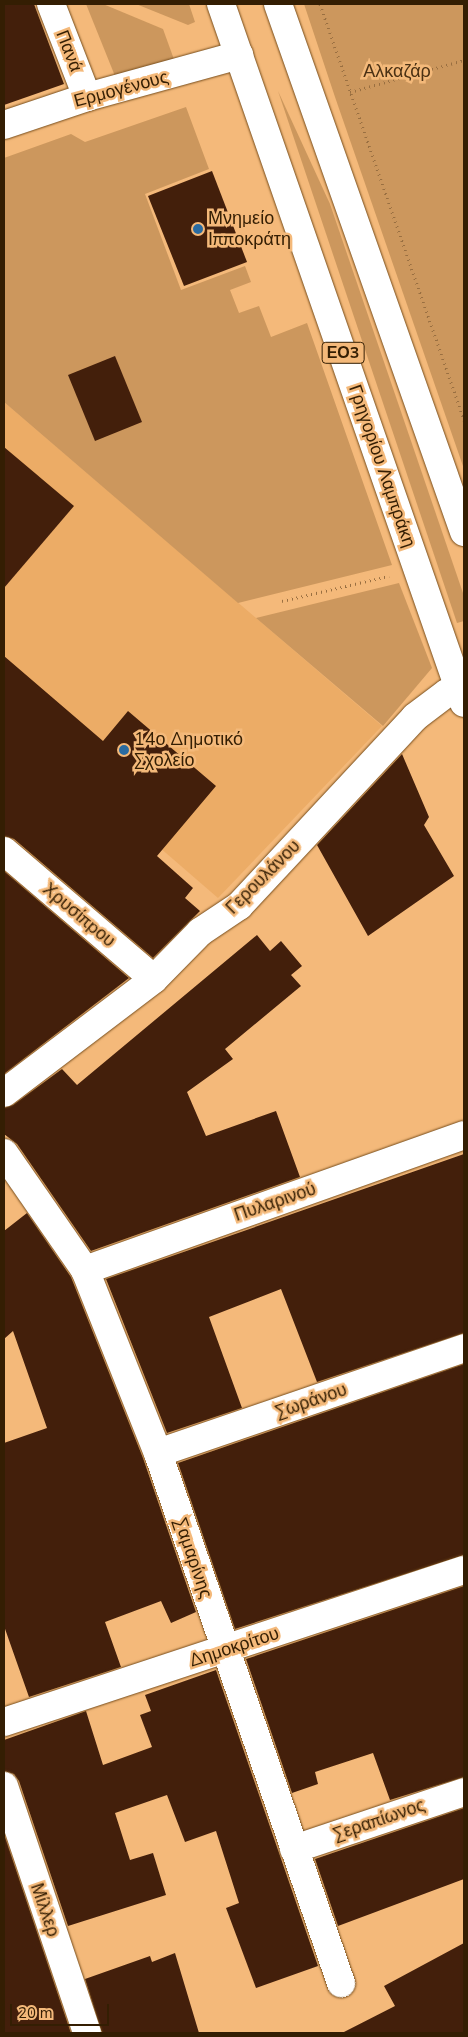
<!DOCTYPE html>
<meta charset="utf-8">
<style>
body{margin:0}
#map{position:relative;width:468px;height:2037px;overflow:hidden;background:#f4b97a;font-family:"Nunito Sans",sans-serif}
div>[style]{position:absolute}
.built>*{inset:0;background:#ecac66}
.green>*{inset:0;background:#cc975d}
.building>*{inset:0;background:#431f0b}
.path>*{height:3px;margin-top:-1.5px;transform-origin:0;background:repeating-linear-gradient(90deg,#996f41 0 1px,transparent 0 5px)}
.roads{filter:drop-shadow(0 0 1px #764d1c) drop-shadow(0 0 1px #764d1c)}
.minor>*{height:28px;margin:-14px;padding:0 14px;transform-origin:14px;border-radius:14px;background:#fff}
.primary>*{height:28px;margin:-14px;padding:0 14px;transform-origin:14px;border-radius:14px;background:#fff}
.dots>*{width:14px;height:14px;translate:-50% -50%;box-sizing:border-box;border:2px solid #f4b97a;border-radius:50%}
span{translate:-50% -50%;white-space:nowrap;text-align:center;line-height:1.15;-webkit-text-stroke:5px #f4b97a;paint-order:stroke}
.shield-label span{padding:1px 4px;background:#f4b97a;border:1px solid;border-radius:4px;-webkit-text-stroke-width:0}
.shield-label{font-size:16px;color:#341e03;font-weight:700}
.street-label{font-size:18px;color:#341e03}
.park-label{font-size:18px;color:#4b3114}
.poi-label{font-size:18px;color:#341e03}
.left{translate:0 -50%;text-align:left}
.frame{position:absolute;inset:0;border:5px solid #341e03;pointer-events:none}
.scale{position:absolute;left:10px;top:2004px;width:99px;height:22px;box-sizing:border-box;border:2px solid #341e03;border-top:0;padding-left:6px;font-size:15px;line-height:18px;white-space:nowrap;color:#341e03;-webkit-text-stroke:4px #f4b97a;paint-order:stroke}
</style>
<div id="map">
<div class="built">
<i style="clip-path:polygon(4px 402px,382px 726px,218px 898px,4px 713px)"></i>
</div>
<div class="green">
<i style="clip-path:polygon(86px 4px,103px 4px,163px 29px,176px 65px,119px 86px)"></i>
<i style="clip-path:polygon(136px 4px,189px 4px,195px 22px,188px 25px)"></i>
<i style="clip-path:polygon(304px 4px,464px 4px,464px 469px,335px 97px)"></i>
<i style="clip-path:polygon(278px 91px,330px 204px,464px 596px,464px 621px,457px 623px)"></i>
<i style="clip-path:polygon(186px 107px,209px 169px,145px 194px,181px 290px,245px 266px,251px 282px,230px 290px,239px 313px,259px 306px,271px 337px,307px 323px,392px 565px,238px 603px,4px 402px,4px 158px,71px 134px,85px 142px)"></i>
<i style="clip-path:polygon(399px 583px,432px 668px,383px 726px,256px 618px)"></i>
</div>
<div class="building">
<i style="clip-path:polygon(4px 4px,34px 4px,64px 84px,4px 105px)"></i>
<i style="clip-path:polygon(212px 171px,247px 262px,184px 286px,148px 196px)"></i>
<i style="clip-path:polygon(115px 356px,142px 422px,95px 441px,68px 375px)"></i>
<i style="clip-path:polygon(4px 447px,74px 506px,4px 588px)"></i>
<i style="clip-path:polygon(4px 656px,103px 741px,128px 711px,216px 786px,157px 856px,193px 888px,185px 898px,200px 911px,153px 958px,14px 839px,4px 836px)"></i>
<i style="clip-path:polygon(402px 754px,429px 817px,424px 825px,454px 876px,368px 936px,317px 845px)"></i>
<i style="clip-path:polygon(4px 871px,129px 978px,4px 1074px)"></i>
<i style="clip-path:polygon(257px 935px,270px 951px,281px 941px,302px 966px,291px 975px,301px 986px,225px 1049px,233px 1059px,187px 1092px,206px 1136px,276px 1111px,300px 1177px,91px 1251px,17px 1144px,4px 1134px,4px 1108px,13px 1105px,62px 1069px,77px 1085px)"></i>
<i style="clip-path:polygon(464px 1154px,464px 1333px,317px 1382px,281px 1289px,209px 1317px,242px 1408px,167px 1433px,106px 1279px)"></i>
<i style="clip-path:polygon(27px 1213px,71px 1277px,143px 1458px,196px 1612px,171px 1623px,161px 1601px,105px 1622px,121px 1667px,29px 1697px,4px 1626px,4px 1443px,47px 1428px,13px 1331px,4px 1339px,4px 1231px)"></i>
<i style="clip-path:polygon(464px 1364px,464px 1555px,235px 1629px,178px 1463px)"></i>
<i style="clip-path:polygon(464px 1586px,464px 1777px,390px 1800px,373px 1753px,315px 1772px,318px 1784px,292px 1793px,246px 1659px)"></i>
<i style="clip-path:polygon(216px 1670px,318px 1966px,256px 1988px,226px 1908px,239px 1903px,216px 1831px,185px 1842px,167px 1795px,115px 1813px,130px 1860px,153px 1853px,166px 1895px,68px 1926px,19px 1781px,14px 1774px,4px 1771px,4px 1740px,86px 1711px,103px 1765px,152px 1747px,140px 1715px,151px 1711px,145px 1695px)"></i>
<i style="clip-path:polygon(464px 1808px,464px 1879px,338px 1926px,315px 1859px)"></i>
<i style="clip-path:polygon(4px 1834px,71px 2033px,4px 2033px)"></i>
<i style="clip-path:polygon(464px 1943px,464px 2033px,342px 2033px,395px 2006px,384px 1986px)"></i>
<i style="clip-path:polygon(175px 1953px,199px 2033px,102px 2033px,85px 1979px,150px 1956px,152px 1962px)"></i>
</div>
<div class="path">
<i style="left:320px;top:4px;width:441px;rotate:70.9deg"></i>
<i style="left:350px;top:92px;width:118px;rotate:-15.7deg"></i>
<i style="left:282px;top:601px;width:110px;rotate:-13.2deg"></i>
</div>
<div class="roads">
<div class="minor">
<i style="left:51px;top:4px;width:100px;rotate:68.8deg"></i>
<i style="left:4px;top:125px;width:88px;rotate:-18.6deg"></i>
<i style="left:87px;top:97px;width:158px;rotate:-15.4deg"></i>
<i style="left:4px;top:851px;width:197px;rotate:40.5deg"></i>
<i style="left:4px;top:1093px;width:188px;rotate:-37.2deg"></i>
<i style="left:154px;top:979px;width:66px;rotate:-45.6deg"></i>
<i style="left:200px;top:932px;width:47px;rotate:-33.7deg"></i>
<i style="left:239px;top:906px;width:258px;rotate:-47deg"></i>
<i style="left:415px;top:717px;width:40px;rotate:-37deg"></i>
<i style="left:447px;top:693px;width:18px;rotate:-19deg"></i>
<i style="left:4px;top:1153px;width:142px;rotate:55.3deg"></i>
<i style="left:85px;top:1270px;width:197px;rotate:68.3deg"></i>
<i style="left:158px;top:1453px;width:561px;rotate:70.95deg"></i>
<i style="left:85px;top:1270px;width:402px;rotate:-19.6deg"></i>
<i style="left:158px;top:1453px;width:324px;rotate:-18.9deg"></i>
<i style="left:4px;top:1722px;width:484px;rotate:-18.3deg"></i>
<i style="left:4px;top:1786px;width:261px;rotate:71.4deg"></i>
<i style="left:294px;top:1849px;width:179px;rotate:-18.5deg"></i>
</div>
<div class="primary">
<i style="left:221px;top:4px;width:740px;rotate:70.83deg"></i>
<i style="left:278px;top:4px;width:560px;rotate:70.59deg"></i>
</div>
</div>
<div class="dots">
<i style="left:198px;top:229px;background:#2a6ba1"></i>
<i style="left:124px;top:750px;background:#2a6ba1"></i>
</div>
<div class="shield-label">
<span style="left:343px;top:353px">ΕΟ3</span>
</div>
<div class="street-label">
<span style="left:69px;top:51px;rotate:69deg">Πανά</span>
<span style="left:121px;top:89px;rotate:-15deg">Ερμογένους</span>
<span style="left:382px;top:466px;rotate:71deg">Γρηγορίου Λαμπράκη</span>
<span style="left:263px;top:877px;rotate:-45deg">Γερουλάνου</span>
<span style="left:79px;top:915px;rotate:40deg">Χρυσίπpου</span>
<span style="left:275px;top:1202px;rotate:-19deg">Πυλαρινού</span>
<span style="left:311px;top:1401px;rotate:-19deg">Σωράνου</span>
<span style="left:193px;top:1558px;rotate:71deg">Σαμαρίνης</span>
<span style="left:234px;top:1647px;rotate:-18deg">Δημοκρίτου</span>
<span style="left:379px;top:1820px;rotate:-19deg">Σεραπίωνος</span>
<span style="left:45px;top:1910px;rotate:71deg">Μίλλερ</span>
</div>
<div class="park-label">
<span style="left:397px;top:71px">Αλκαζάρ</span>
</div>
<div class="poi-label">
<span class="left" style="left:208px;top:229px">Μνημείο<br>Ιπποκράτη</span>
<span class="left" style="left:134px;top:750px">14ο Δημοτικό<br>Σχολείο</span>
</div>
<div class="frame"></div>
<div class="scale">20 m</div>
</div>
